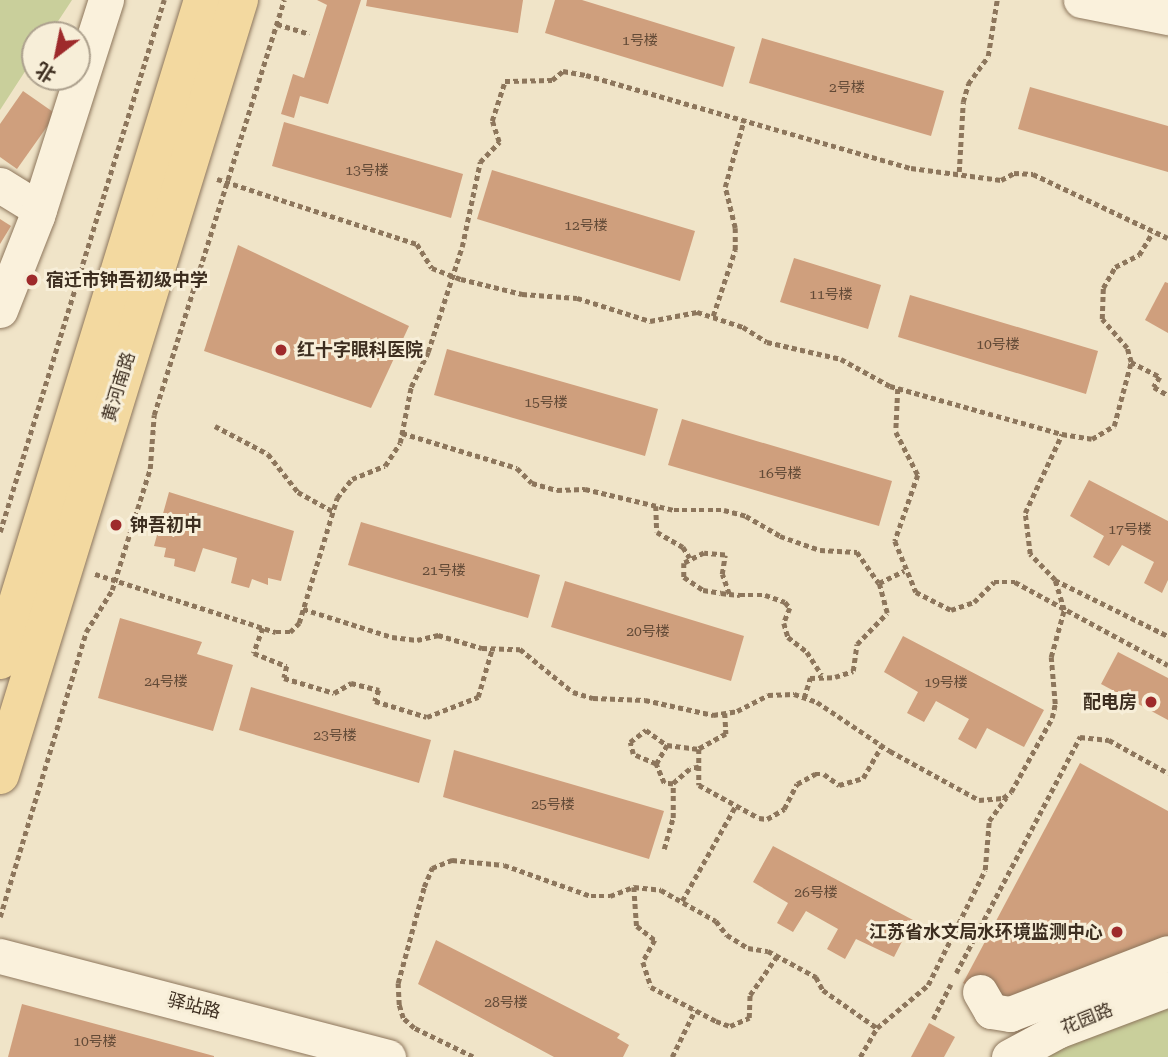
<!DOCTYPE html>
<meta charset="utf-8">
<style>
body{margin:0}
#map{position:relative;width:1168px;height:1057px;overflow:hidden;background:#f0e4c8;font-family:"Roboto Serif","Noto Sans SC",serif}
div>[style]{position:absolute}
.green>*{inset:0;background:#c9cf9b}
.building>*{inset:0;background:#cf9f7d}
.path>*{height:4.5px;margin-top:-2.25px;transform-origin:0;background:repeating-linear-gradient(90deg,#8d765c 0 5px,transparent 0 8.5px)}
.roads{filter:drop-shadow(0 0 2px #8d765c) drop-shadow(0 0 2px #8d765c)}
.minor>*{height:35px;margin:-17.5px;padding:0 17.5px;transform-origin:17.5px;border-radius:17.5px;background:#faf1dc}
.major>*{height:38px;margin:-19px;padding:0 19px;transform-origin:19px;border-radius:19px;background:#f3d9a0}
.dots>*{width:19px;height:19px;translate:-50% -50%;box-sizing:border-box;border:4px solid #f7eed8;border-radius:50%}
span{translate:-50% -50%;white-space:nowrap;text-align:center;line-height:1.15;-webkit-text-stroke:6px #f7eed8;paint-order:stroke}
.number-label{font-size:14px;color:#624a37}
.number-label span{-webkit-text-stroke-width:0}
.poi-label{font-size:18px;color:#3d2e20;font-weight:700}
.left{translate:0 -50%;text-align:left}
.right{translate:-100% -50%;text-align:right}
.street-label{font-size:18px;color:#3d2e20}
.north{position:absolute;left:21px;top:21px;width:70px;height:70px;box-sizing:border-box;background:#f7eed8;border:2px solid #ada18e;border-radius:50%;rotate:212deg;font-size:19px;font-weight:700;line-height:28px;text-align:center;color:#3d2e20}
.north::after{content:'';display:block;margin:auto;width:24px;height:32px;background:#9e2a2b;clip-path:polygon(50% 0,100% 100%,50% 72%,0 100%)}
</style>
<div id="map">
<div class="green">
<i style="clip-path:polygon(0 0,72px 0,49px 35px,35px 35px,35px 56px,0 110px)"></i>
<i style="clip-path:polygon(1168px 1009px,1168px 1057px,1044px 1057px,1116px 1024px)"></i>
</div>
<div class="building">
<i style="clip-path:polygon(317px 0,361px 0,328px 104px,300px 96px,294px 118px,281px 114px,293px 74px,304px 78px,327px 5px)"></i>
<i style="clip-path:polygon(367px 0,523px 0,518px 33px,366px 6px)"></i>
<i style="clip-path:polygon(555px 0,582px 0,735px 47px,723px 87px,545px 33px)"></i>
<i style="clip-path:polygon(762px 38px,944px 91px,931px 136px,749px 83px)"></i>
<i style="clip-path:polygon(1030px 87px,1168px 126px,1168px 172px,1018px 129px)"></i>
<i style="clip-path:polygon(23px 91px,56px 114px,17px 169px,0 157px,0 124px)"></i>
<i style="clip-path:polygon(284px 122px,463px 174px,451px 218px,272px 166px)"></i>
<i style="clip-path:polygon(492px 170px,695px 231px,680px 281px,477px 219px)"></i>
<i style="clip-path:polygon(0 219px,11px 226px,0 244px)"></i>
<i style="clip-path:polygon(238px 245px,409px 326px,371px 408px,204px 351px)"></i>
<i style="clip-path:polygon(794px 258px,881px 285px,868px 329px,780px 302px)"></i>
<i style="clip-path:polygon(1165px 282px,1168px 283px,1168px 333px,1145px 320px)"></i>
<i style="clip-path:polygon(910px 295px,1098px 351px,1086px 394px,898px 337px)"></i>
<i style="clip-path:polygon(447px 349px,658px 409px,645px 456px,434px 395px)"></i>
<i style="clip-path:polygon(682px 419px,892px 481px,879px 526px,668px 465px)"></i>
<i style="clip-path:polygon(1089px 480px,1168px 521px,1168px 580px,1162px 593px,1144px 583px,1154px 562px,1122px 545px,1109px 566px,1093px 557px,1104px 536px,1070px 516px)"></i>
<i style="clip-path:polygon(169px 492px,294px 531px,281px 581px,268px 578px,268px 585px,252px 579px,249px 588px,231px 583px,237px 558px,203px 548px,195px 572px,174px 566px,175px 559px,164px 557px,166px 548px,154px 546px)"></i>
<i style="clip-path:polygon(361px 522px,540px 575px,528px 618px,348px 565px)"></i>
<i style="clip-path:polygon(565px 581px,744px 636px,731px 681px,551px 627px)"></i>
<i style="clip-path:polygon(120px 618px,202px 642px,197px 654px,233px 665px,213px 731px,98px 698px)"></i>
<i style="clip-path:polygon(903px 636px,1044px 710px,1024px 747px,987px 728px,976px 749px,958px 739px,969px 719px,936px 701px,924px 722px,907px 713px,918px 692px,884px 672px)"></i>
<i style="clip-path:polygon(1118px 652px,1168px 678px,1168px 720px,1101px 684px)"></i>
<i style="clip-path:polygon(251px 687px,431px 740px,419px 783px,239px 730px)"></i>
<i style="clip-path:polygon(454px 750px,664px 811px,649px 859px,443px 797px)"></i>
<i style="clip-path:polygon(1080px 763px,1168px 811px,1168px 944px,1007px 1007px,963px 983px)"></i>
<i style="clip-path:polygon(773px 846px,913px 920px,894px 957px,856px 939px,845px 959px,827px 949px,838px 929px,806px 911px,793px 932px,777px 923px,788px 903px,753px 882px)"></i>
<i style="clip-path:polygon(436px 940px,620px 1034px,617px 1038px,629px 1045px,623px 1057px,554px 1057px,418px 984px)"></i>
<i style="clip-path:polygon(22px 1004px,214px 1056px,214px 1057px,8px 1057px)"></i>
<i style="clip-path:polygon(929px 1023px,955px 1037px,944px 1057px,911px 1057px)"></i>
</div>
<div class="path">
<i style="left:277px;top:24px;width:34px;rotate:17deg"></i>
<i style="left:959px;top:172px;width:70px;rotate:-86.7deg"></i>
<i style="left:963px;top:102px;width:19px;rotate:-74deg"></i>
<i style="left:968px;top:84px;width:34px;rotate:-54deg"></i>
<i style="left:988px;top:56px;width:57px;rotate:-80.9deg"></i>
<i style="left:217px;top:179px;width:210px;rotate:18deg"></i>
<i style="left:417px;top:244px;width:28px;rotate:58deg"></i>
<i style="left:432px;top:268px;width:31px;rotate:21deg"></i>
<i style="left:461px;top:279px;width:63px;rotate:13.8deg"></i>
<i style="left:522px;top:294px;width:55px;rotate:4.2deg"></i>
<i style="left:577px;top:298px;width:77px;rotate:17.5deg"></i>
<i style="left:650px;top:321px;width:48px;rotate:-10.8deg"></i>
<i style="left:697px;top:312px;width:48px;rotate:18.1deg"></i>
<i style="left:743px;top:327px;width:28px;rotate:32deg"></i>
<i style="left:767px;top:342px;width:76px;rotate:12.9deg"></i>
<i style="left:841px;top:359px;width:56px;rotate:28.9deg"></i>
<i style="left:890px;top:386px;width:179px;rotate:15.6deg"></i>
<i style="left:713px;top:316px;width:70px;rotate:-71.6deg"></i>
<i style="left:735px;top:250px;width:22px;rotate:-90deg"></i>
<i style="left:735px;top:228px;width:42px;rotate:-103.7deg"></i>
<i style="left:725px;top:187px;width:70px;rotate:-74.2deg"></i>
<i style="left:1131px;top:362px;width:33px;rotate:27deg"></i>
<i style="left:1160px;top:377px;width:12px;rotate:121deg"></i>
<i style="left:1154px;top:387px;width:16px;rotate:30deg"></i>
<i style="left:898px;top:389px;width:43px;rotate:92.7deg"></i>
<i style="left:896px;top:432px;width:48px;rotate:62.9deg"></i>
<i style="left:918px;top:475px;width:70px;rotate:109.2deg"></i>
<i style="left:895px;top:541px;width:55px;rotate:67.6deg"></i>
<i style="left:916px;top:592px;width:39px;rotate:27deg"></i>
<i style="left:951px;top:610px;width:24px;rotate:-19deg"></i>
<i style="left:974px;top:602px;width:28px;rotate:-45deg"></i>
<i style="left:994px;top:582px;width:21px"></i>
<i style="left:1015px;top:582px;width:174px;rotate:28.5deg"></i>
<i style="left:215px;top:426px;width:60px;rotate:27.8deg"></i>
<i style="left:268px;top:454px;width:48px;rotate:51.7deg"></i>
<i style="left:298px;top:492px;width:39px;rotate:29deg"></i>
<i style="left:402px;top:433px;width:120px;rotate:16.9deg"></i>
<i style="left:517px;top:468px;width:21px;rotate:45deg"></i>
<i style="left:532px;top:483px;width:26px;rotate:16deg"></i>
<i style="left:557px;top:490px;width:28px;rotate:-2deg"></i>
<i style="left:585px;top:489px;width:91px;rotate:13.3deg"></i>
<i style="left:674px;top:510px;width:50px"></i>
<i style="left:724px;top:510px;width:23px;rotate:15deg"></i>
<i style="left:746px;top:516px;width:39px;rotate:30deg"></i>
<i style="left:780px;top:536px;width:42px;rotate:19.3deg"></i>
<i style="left:820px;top:550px;width:37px;rotate:3deg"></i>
<i style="left:857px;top:552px;width:38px;rotate:55deg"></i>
<i style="left:656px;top:506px;width:26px;rotate:88deg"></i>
<i style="left:657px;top:532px;width:30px;rotate:30deg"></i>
<i style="left:683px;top:547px;width:13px;rotate:58deg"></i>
<i style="left:0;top:532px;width:557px;rotate:-72.87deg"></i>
<i style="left:95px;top:574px;width:190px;rotate:17.8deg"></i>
<i style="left:276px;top:632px;width:14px"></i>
<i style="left:290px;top:632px;width:13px;rotate:-45deg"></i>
<i style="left:299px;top:623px;width:131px;rotate:-73.1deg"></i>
<i style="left:337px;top:498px;width:24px;rotate:-52deg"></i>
<i style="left:352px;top:479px;width:35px;rotate:-22deg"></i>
<i style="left:385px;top:466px;width:27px;rotate:-57deg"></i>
<i style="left:400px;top:443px;width:57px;rotate:-78.9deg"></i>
<i style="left:411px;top:387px;width:39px;rotate:-64deg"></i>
<i style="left:428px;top:352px;width:110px;rotate:-72.1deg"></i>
<i style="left:462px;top:247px;width:87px;rotate:-78deg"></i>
<i style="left:480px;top:162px;width:28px;rotate:-46deg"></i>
<i style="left:499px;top:142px;width:22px;rotate:-108deg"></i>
<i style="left:492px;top:121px;width:42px;rotate:-72deg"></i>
<i style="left:505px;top:81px;width:47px;rotate:-1.2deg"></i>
<i style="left:552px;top:80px;width:14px;rotate:-39deg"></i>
<i style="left:563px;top:71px;width:23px;rotate:10deg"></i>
<i style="left:586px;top:75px;width:338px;rotate:16deg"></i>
<i style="left:911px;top:168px;width:91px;rotate:7.6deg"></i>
<i style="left:1001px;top:180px;width:15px;rotate:-28deg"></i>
<i style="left:1014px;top:173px;width:19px;rotate:3deg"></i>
<i style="left:1033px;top:174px;width:149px;rotate:25.4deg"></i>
<i style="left:1055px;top:580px;width:36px;rotate:-134deg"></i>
<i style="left:1030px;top:554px;width:41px;rotate:-97deg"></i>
<i style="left:1025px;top:513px;width:87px;rotate:-64.9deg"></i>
<i style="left:1062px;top:434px;width:30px;rotate:9deg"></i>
<i style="left:1092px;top:439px;width:26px;rotate:-31deg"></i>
<i style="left:1114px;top:426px;width:66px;rotate:-75.1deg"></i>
<i style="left:1131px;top:362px;width:15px;rotate:-106deg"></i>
<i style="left:1127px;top:348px;width:38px;rotate:-131deg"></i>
<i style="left:1102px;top:319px;width:31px;rotate:-88deg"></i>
<i style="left:1103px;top:288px;width:24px;rotate:-60deg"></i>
<i style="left:1115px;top:267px;width:27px;rotate:-27deg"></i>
<i style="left:1139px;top:255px;width:26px;rotate:-59deg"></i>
<i style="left:729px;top:594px;width:21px;rotate:-109deg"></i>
<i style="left:722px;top:574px;width:19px;rotate:-81deg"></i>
<i style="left:725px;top:555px;width:21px;rotate:-175deg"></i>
<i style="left:704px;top:553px;width:22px;rotate:153deg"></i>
<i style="left:684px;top:563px;width:14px;rotate:90deg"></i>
<i style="left:684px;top:577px;width:23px;rotate:34deg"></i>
<i style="left:703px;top:590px;width:18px;rotate:9deg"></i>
<i style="left:721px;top:593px;width:8px;rotate:7deg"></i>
<i style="left:729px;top:594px;width:11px;rotate:5deg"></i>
<i style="left:740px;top:595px;width:25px"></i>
<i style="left:765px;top:595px;width:21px;rotate:19deg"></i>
<i style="left:785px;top:602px;width:8px;rotate:50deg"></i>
<i style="left:790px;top:608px;width:16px;rotate:112deg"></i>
<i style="left:784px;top:623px;width:15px;rotate:74deg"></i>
<i style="left:788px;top:637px;width:24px;rotate:38deg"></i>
<i style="left:807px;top:652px;width:27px;rotate:57deg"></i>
<i style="left:303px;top:609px;width:93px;rotate:17.5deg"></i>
<i style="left:392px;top:637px;width:25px;rotate:7deg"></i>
<i style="left:417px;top:640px;width:22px;rotate:-13deg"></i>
<i style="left:438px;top:635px;width:46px;rotate:16.5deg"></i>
<i style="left:482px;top:648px;width:38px;rotate:2deg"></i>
<i style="left:520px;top:649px;width:68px;rotate:39.1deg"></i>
<i style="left:573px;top:692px;width:21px;rotate:17deg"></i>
<i style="left:593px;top:698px;width:52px;rotate:2.2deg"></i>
<i style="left:645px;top:700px;width:70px;rotate:12.4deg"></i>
<i style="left:713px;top:715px;width:24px;rotate:-9deg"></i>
<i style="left:737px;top:711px;width:35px;rotate:-27deg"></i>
<i style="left:768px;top:695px;width:26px;rotate:-2deg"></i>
<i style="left:794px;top:694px;width:24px;rotate:19deg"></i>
<i style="left:817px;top:702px;width:88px;rotate:33.9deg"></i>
<i style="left:890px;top:751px;width:102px;rotate:28.8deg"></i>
<i style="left:979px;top:800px;width:24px;rotate:-5deg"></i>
<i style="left:1003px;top:798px;width:10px;rotate:-37deg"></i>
<i style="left:1011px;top:792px;width:85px;rotate:-61deg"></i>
<i style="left:1052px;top:718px;width:14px;rotate:-78deg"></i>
<i style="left:1055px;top:704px;width:47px;rotate:-94.9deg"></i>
<i style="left:1051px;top:657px;width:49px;rotate:-74.5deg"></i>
<i style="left:1064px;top:610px;width:31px;rotate:-107deg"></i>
<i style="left:1055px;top:580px;width:126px;rotate:26.4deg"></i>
<i style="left:263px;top:628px;width:27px;rotate:110deg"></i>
<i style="left:254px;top:653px;width:35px;rotate:22deg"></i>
<i style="left:287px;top:666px;width:12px;rotate:104deg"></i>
<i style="left:284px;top:678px;width:52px;rotate:16.7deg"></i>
<i style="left:334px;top:693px;width:20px;rotate:-30deg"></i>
<i style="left:351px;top:683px;width:29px;rotate:14deg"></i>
<i style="left:379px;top:690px;width:12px;rotate:110deg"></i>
<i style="left:375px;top:701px;width:54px;rotate:17.1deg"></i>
<i style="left:427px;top:717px;width:55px;rotate:-21.4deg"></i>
<i style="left:478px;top:697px;width:50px;rotate:-73.7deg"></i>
<i style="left:804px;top:698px;width:21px;rotate:-73deg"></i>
<i style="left:810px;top:678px;width:25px;rotate:-2deg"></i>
<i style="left:835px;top:677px;width:19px;rotate:-18deg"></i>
<i style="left:853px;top:671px;width:27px;rotate:-82deg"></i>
<i style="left:857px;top:644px;width:43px;rotate:-45.9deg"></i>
<i style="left:887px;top:613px;width:31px;rotate:-105deg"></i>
<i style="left:879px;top:583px;width:28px;rotate:-26deg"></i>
<i style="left:725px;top:713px;width:21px;rotate:87deg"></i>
<i style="left:726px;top:734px;width:31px;rotate:151deg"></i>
<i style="left:699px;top:749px;width:36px;rotate:90deg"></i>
<i style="left:699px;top:785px;width:68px;rotate:28.8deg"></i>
<i style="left:759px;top:818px;width:8px;rotate:7deg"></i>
<i style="left:767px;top:819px;width:20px;rotate:-30deg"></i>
<i style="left:784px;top:809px;width:28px;rotate:-63deg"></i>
<i style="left:797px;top:784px;width:21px;rotate:-29deg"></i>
<i style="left:815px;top:774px;width:9px"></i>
<i style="left:824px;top:774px;width:19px;rotate:36deg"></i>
<i style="left:839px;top:785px;width:25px;rotate:-16deg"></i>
<i style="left:863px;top:778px;width:38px;rotate:-60deg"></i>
<i style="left:656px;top:764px;width:25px;rotate:-157deg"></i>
<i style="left:633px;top:754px;width:12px;rotate:-104deg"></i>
<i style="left:630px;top:742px;width:20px;rotate:-37deg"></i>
<i style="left:646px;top:730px;width:26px;rotate:36deg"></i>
<i style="left:699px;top:767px;width:9px;rotate:167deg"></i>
<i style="left:690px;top:769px;width:23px;rotate:139deg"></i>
<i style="left:673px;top:784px;width:9px;rotate:-174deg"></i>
<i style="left:664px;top:783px;width:21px;rotate:-113deg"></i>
<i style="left:656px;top:764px;width:22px;rotate:-60deg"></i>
<i style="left:667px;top:745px;width:32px;rotate:7deg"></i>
<i style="left:664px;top:849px;width:32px;rotate:-74deg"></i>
<i style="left:673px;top:818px;width:34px;rotate:-90deg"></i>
<i style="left:634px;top:887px;width:39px;rotate:86deg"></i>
<i style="left:637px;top:926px;width:23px;rotate:38deg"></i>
<i style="left:655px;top:940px;width:25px;rotate:119deg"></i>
<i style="left:643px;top:962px;width:26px;rotate:72deg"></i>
<i style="left:651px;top:987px;width:73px;rotate:27.6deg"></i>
<i style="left:716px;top:1021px;width:15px;rotate:20deg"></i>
<i style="left:730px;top:1026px;width:21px;rotate:-23deg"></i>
<i style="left:749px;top:1018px;width:23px;rotate:-88deg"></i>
<i style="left:750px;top:995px;width:47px;rotate:-55.3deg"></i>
<i style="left:682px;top:901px;width:110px;rotate:-60.6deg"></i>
<i style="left:0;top:917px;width:298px;rotate:-73.2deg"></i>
<i style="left:86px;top:632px;width:49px;rotate:-58.2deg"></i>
<i style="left:112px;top:590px;width:127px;rotate:-72.6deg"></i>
<i style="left:150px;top:469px;width:54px;rotate:-85.8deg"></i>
<i style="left:154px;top:415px;width:435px;rotate:-72.6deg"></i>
<i style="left:956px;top:973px;width:267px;rotate:-62.3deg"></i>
<i style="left:1080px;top:737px;width:29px;rotate:6deg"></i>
<i style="left:1109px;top:740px;width:68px;rotate:29.2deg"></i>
<i style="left:933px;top:1019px;width:39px;rotate:-63deg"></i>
<i style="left:473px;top:1057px;width:66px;rotate:-153.8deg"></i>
<i style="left:414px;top:1028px;width:15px;rotate:-138deg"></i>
<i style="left:403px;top:1018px;width:14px;rotate:-107deg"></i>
<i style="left:399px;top:1005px;width:22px;rotate:-93deg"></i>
<i style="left:398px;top:983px;width:99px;rotate:-74.8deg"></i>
<i style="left:424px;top:887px;width:21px;rotate:-67deg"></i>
<i style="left:432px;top:868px;width:22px;rotate:-22deg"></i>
<i style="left:452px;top:860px;width:52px;rotate:5.5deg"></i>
<i style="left:504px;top:865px;width:92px;rotate:19.6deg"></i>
<i style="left:591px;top:896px;width:19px"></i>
<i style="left:610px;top:896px;width:26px;rotate:-21deg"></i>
<i style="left:634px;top:887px;width:27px;rotate:6deg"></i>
<i style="left:661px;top:890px;width:63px;rotate:29.4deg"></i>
<i style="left:716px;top:921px;width:18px;rotate:52deg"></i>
<i style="left:727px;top:935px;width:25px;rotate:32deg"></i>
<i style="left:748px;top:948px;width:20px;rotate:9deg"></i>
<i style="left:768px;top:951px;width:55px;rotate:28.4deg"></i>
<i style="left:816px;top:977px;width:15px;rotate:62deg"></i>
<i style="left:823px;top:990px;width:66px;rotate:35.1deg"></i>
<i style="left:672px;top:1057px;width:52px;rotate:-63.9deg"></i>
<i style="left:860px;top:1057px;width:34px;rotate:-60deg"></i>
<i style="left:877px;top:1028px;width:67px;rotate:-40.1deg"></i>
<i style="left:928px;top:985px;width:128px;rotate:-63.6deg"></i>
<i style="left:985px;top:870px;width:49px;rotate:-85.3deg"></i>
<i style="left:989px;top:821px;width:29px;rotate:-54deg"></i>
</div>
<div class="roads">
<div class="minor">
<i style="left:1081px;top:0;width:89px;rotate:11.1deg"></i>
<i style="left:0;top:185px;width:46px;rotate:31.6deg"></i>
<i style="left:0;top:310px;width:101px;rotate:-68.5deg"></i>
<i style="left:37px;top:216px;width:227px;rotate:-72.3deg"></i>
<i style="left:0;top:956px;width:401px;rotate:14.6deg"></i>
<i style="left:980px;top:992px;width:22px;rotate:60deg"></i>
<i style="left:991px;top:1011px;width:19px;rotate:9deg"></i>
<i style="left:1010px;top:1014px;width:169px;rotate:-21.1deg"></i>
<i style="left:1009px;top:1057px;width:55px;rotate:-28.4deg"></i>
<i style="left:1057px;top:1031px;width:119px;rotate:-20.7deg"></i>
</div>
<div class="major">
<i style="left:0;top:660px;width:691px;rotate:-72.9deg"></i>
<i style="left:0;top:775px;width:811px;rotate:-72.86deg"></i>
</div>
</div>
<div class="dots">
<i style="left:32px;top:280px;background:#9e2a2b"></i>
<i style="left:281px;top:350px;background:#9e2a2b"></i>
<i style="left:116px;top:525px;background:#9e2a2b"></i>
<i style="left:1151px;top:702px;background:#9e2a2b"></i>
<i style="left:1117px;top:932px;background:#9e2a2b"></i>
</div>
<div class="number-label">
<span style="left:640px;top:40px">1号楼</span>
<span style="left:847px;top:87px">2号楼</span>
<span style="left:367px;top:170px">13号楼</span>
<span style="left:586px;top:225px">12号楼</span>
<span style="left:831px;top:294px">11号楼</span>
<span style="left:998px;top:344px">10号楼</span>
<span style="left:546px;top:402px">15号楼</span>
<span style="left:780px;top:473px">16号楼</span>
<span style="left:1130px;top:529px">17号楼</span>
<span style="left:444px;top:570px">21号楼</span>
<span style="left:648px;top:631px">20号楼</span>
<span style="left:166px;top:681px">24号楼</span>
<span style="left:946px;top:682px">19号楼</span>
<span style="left:335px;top:735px">23号楼</span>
<span style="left:553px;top:804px">25号楼</span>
<span style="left:816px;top:892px">26号楼</span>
<span style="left:506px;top:1002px">28号楼</span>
<span style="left:95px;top:1041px">10号楼</span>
</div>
<div class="poi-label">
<span class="left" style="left:46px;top:280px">宿迁市钟吾初级中学</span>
<span class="left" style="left:297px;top:350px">红十字眼科医院</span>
<span class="left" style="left:130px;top:525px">钟吾初中</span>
<span class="right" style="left:1137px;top:702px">配电房</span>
<span class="right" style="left:1103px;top:932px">江苏省水文局水环境监测中心</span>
</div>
<div class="street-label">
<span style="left:119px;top:387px;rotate:-73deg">黄河南路</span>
<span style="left:194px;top:1006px;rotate:14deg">驿站路</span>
<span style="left:1087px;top:1019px;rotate:-22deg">花园路</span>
</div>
<div class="north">北</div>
</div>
